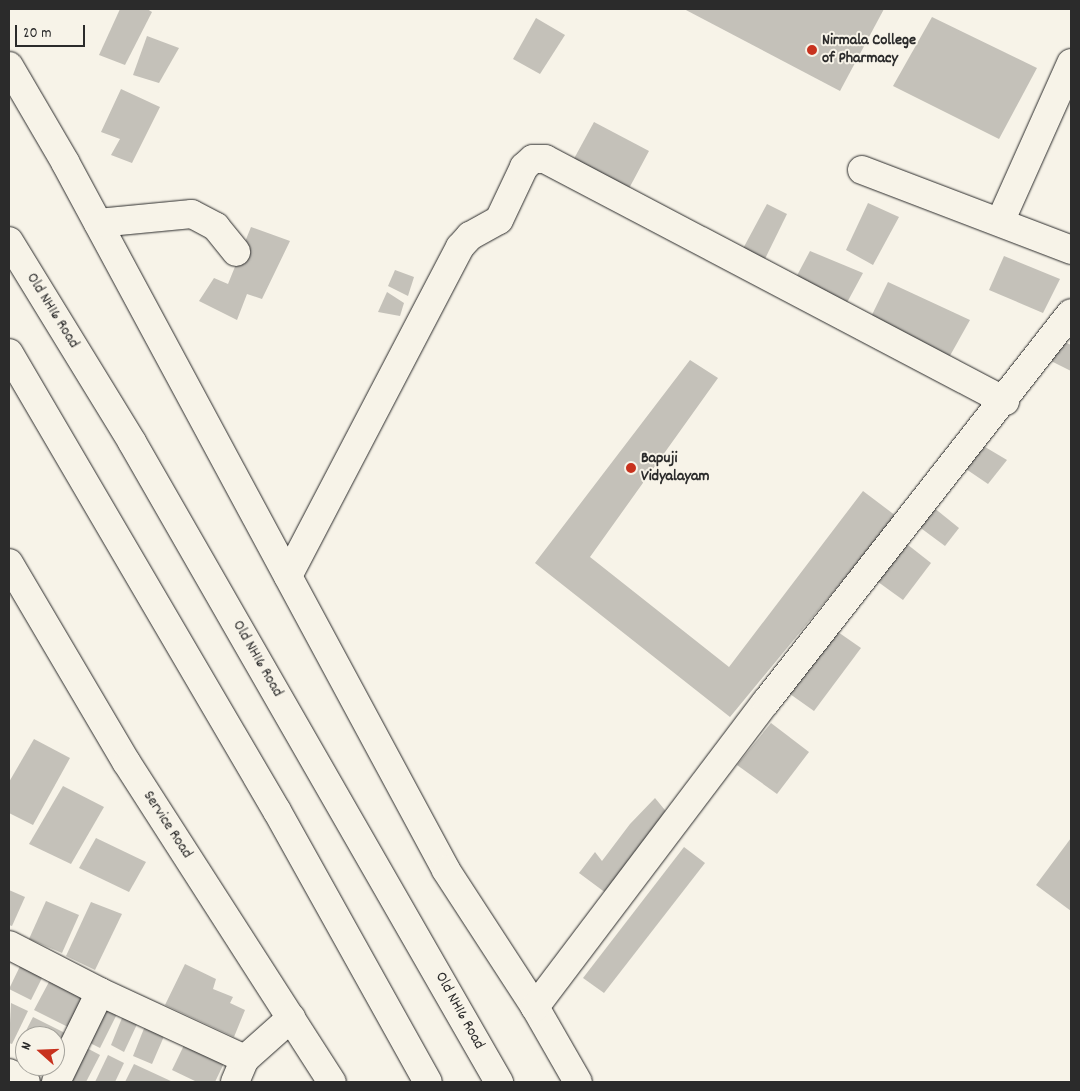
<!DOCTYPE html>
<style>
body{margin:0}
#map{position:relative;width:1080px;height:1091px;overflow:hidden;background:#f7f3e8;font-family:Dekko,sans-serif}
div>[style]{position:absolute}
.building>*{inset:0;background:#c4c1b9}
.roads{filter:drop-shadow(0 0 1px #2b2b2b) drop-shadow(0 0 1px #2b2b2b)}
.minor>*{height:28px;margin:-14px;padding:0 14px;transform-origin:14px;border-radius:14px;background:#f7f3e8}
.major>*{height:28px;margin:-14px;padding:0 14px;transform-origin:14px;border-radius:14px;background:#f7f3e8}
.dots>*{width:14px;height:14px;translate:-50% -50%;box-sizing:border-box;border:2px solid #f7f3e8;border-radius:50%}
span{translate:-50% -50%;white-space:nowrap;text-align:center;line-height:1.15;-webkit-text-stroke:4px #f7f3e8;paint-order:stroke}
.poi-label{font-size:16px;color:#2b2b2b;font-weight:700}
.left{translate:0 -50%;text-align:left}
.street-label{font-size:16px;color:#2b2b2b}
.frame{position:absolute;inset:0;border:10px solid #2b2b2b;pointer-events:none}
.north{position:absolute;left:15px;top:1026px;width:50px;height:50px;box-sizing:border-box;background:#f7f3e8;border:1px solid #a5a39c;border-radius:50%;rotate:290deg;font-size:14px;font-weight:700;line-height:20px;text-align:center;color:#2b2b2b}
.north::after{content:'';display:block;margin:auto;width:18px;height:22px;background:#c8321e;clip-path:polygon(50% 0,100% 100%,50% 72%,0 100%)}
.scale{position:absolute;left:15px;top:25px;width:70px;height:22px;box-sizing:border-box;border:2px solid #2b2b2b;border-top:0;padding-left:6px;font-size:15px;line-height:18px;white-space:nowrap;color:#2b2b2b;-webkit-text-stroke:4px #f7f3e8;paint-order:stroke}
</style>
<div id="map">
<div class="building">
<i style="clip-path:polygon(120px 9px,147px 9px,152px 12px,125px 65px,99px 55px)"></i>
<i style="clip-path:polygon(684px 9px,884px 9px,840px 91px)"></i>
<i style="clip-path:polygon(932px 17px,1037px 68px,999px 139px,893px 86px)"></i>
<i style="clip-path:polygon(536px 18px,565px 35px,540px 74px,513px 59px)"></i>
<i style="clip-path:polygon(147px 36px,179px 48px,159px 83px,133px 75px)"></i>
<i style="clip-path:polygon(121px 89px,160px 107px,132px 163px,111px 155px,120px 139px,101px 132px)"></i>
<i style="clip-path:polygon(594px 122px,649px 151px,625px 196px,570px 166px)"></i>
<i style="clip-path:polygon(868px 203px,899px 217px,873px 265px,846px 250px)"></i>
<i style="clip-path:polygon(767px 204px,787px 214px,760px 269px,738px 258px)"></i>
<i style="clip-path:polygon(251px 227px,290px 241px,262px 299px,247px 294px,237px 320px,199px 301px,214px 278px,228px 284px)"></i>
<i style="clip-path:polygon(810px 251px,863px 273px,843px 310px,792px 285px)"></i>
<i style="clip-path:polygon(1004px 256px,1060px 279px,1043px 313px,989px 290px)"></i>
<i style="clip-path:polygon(395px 270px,414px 277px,408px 296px,388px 286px)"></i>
<i style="clip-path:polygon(888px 282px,970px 320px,947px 361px,868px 323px)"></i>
<i style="clip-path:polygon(387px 292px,404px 303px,400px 316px,378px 312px)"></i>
<i style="clip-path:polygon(1060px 340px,1071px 345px,1071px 371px,1049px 360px)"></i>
<i style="clip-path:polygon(690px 360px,718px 378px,590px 557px,729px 667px,863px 491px,896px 516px,730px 717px,535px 563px)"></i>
<i style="clip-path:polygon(980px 444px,1007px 460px,988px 484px,963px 467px)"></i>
<i style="clip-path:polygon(933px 507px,959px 528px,945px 546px,918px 526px)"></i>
<i style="clip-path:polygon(903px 541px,931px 563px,903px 600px,874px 579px)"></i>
<i style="clip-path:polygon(838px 632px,861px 648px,814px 711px,790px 694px)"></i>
<i style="clip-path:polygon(771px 723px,809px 752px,777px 794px,737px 765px)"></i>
<i style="clip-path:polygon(34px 739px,70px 758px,33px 825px,9px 813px,9px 782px)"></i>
<i style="clip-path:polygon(63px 786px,104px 807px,71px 864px,29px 844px)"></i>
<i style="clip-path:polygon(655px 798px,669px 815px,610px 896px,579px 873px,595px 852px,602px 861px,630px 824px)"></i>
<i style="clip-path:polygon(96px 838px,146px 862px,129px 892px,79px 868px)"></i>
<i style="clip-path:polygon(1071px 838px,1071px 911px,1036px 885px)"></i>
<i style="clip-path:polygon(684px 847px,705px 863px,604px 993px,583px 978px)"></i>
<i style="clip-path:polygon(9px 890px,25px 897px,12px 926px,9px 925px)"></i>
<i style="clip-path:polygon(46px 901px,79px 915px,62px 953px,29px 939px)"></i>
<i style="clip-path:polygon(91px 902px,122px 914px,95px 970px,66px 956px)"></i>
<i style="clip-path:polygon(22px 962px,44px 974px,31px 1000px,9px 989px)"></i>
<i style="clip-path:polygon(185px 964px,216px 979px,213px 989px,233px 997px,230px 1003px,245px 1010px,234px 1037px,165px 1005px)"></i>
<i style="clip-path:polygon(50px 980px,86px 998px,70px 1028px,34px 1010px)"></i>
<i style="clip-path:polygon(11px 1003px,28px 1011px,12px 1044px,9px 1043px)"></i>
<i style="clip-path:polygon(99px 1004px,118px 1012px,100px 1048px,82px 1039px)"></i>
<i style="clip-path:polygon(124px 1013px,139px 1020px,124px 1052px,111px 1045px)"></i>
<i style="clip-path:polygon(33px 1017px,69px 1035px,55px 1063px,55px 1036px,25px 1036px,25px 1058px,15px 1052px)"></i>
<i style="clip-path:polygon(145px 1026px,165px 1034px,152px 1064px,133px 1056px)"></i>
<i style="clip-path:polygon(187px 1039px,227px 1057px,215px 1082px,197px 1082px,172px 1070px)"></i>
<i style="clip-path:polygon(83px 1046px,100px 1055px,86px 1082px,69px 1082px)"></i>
<i style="clip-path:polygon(108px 1055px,124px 1063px,115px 1082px,95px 1082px)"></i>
<i style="clip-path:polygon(134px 1064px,173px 1082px,125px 1082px)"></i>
</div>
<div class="roads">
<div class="minor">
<i style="left:9px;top:66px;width:111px;rotate:59.7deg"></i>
<i style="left:65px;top:162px;width:804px;rotate:61.71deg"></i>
<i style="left:446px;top:870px;width:163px;rotate:57deg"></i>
<i style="left:535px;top:1007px;width:86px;rotate:60.2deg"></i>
<i style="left:862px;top:170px;width:224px;rotate:20.9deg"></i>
<i style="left:1000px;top:222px;width:174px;rotate:-65.9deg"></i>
<i style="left:98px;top:223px;width:94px;rotate:-5.5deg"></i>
<i style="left:192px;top:214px;width:27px;rotate:28deg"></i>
<i style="left:216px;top:227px;width:32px;rotate:51deg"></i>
<i style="left:9px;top:563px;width:232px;rotate:59.5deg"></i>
<i style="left:127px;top:763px;width:379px;rotate:57.3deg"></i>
<i style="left:288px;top:576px;width:371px;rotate:-62.4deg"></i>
<i style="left:460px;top:247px;width:15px;rotate:-48deg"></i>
<i style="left:470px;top:236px;width:33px;rotate:-29deg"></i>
<i style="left:499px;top:220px;width:59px;rotate:-64.7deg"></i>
<i style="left:524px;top:167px;width:12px;rotate:-42deg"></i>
<i style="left:533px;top:159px;width:12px"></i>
<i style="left:545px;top:159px;width:520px;rotate:27.75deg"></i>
<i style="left:9px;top:945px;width:102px;rotate:27.3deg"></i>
<i style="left:100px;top:992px;width:160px;rotate:24.8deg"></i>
<i style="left:535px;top:1007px;width:383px;rotate:-52.9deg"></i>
<i style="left:766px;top:702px;width:494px;rotate:-51.9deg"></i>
<i style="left:9px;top:1073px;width:19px;rotate:28deg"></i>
<i style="left:56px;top:1082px;width:100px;rotate:-63.9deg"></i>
<i style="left:235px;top:1082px;width:25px;rotate:-67deg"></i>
<i style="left:245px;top:1059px;width:62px;rotate:-41.7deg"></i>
</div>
<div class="major">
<i style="left:9px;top:241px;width:236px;rotate:58.5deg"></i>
<i style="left:132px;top:442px;width:738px;rotate:60.17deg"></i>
<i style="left:9px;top:353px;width:531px;rotate:59.67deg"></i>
<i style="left:277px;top:811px;width:310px;rotate:60.9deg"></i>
</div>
</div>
<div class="dots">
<i style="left:812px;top:50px;background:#c8321e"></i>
<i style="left:631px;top:468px;background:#c8321e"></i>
</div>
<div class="poi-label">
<span class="left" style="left:822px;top:50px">Nirmala College<br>of Pharmacy</span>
<span class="left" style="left:641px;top:468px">Bapuji<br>Vidyalayam</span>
</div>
<div class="street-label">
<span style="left:52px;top:311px;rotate:58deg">Old NH16 Road</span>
<span style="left:257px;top:659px;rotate:60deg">Old NH16 Road</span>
<span style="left:167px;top:825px;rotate:57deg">Service Road</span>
<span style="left:459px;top:1011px;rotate:61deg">Old NH16 Road</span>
</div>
<div class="frame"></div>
<div class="north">N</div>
<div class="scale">20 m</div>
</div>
